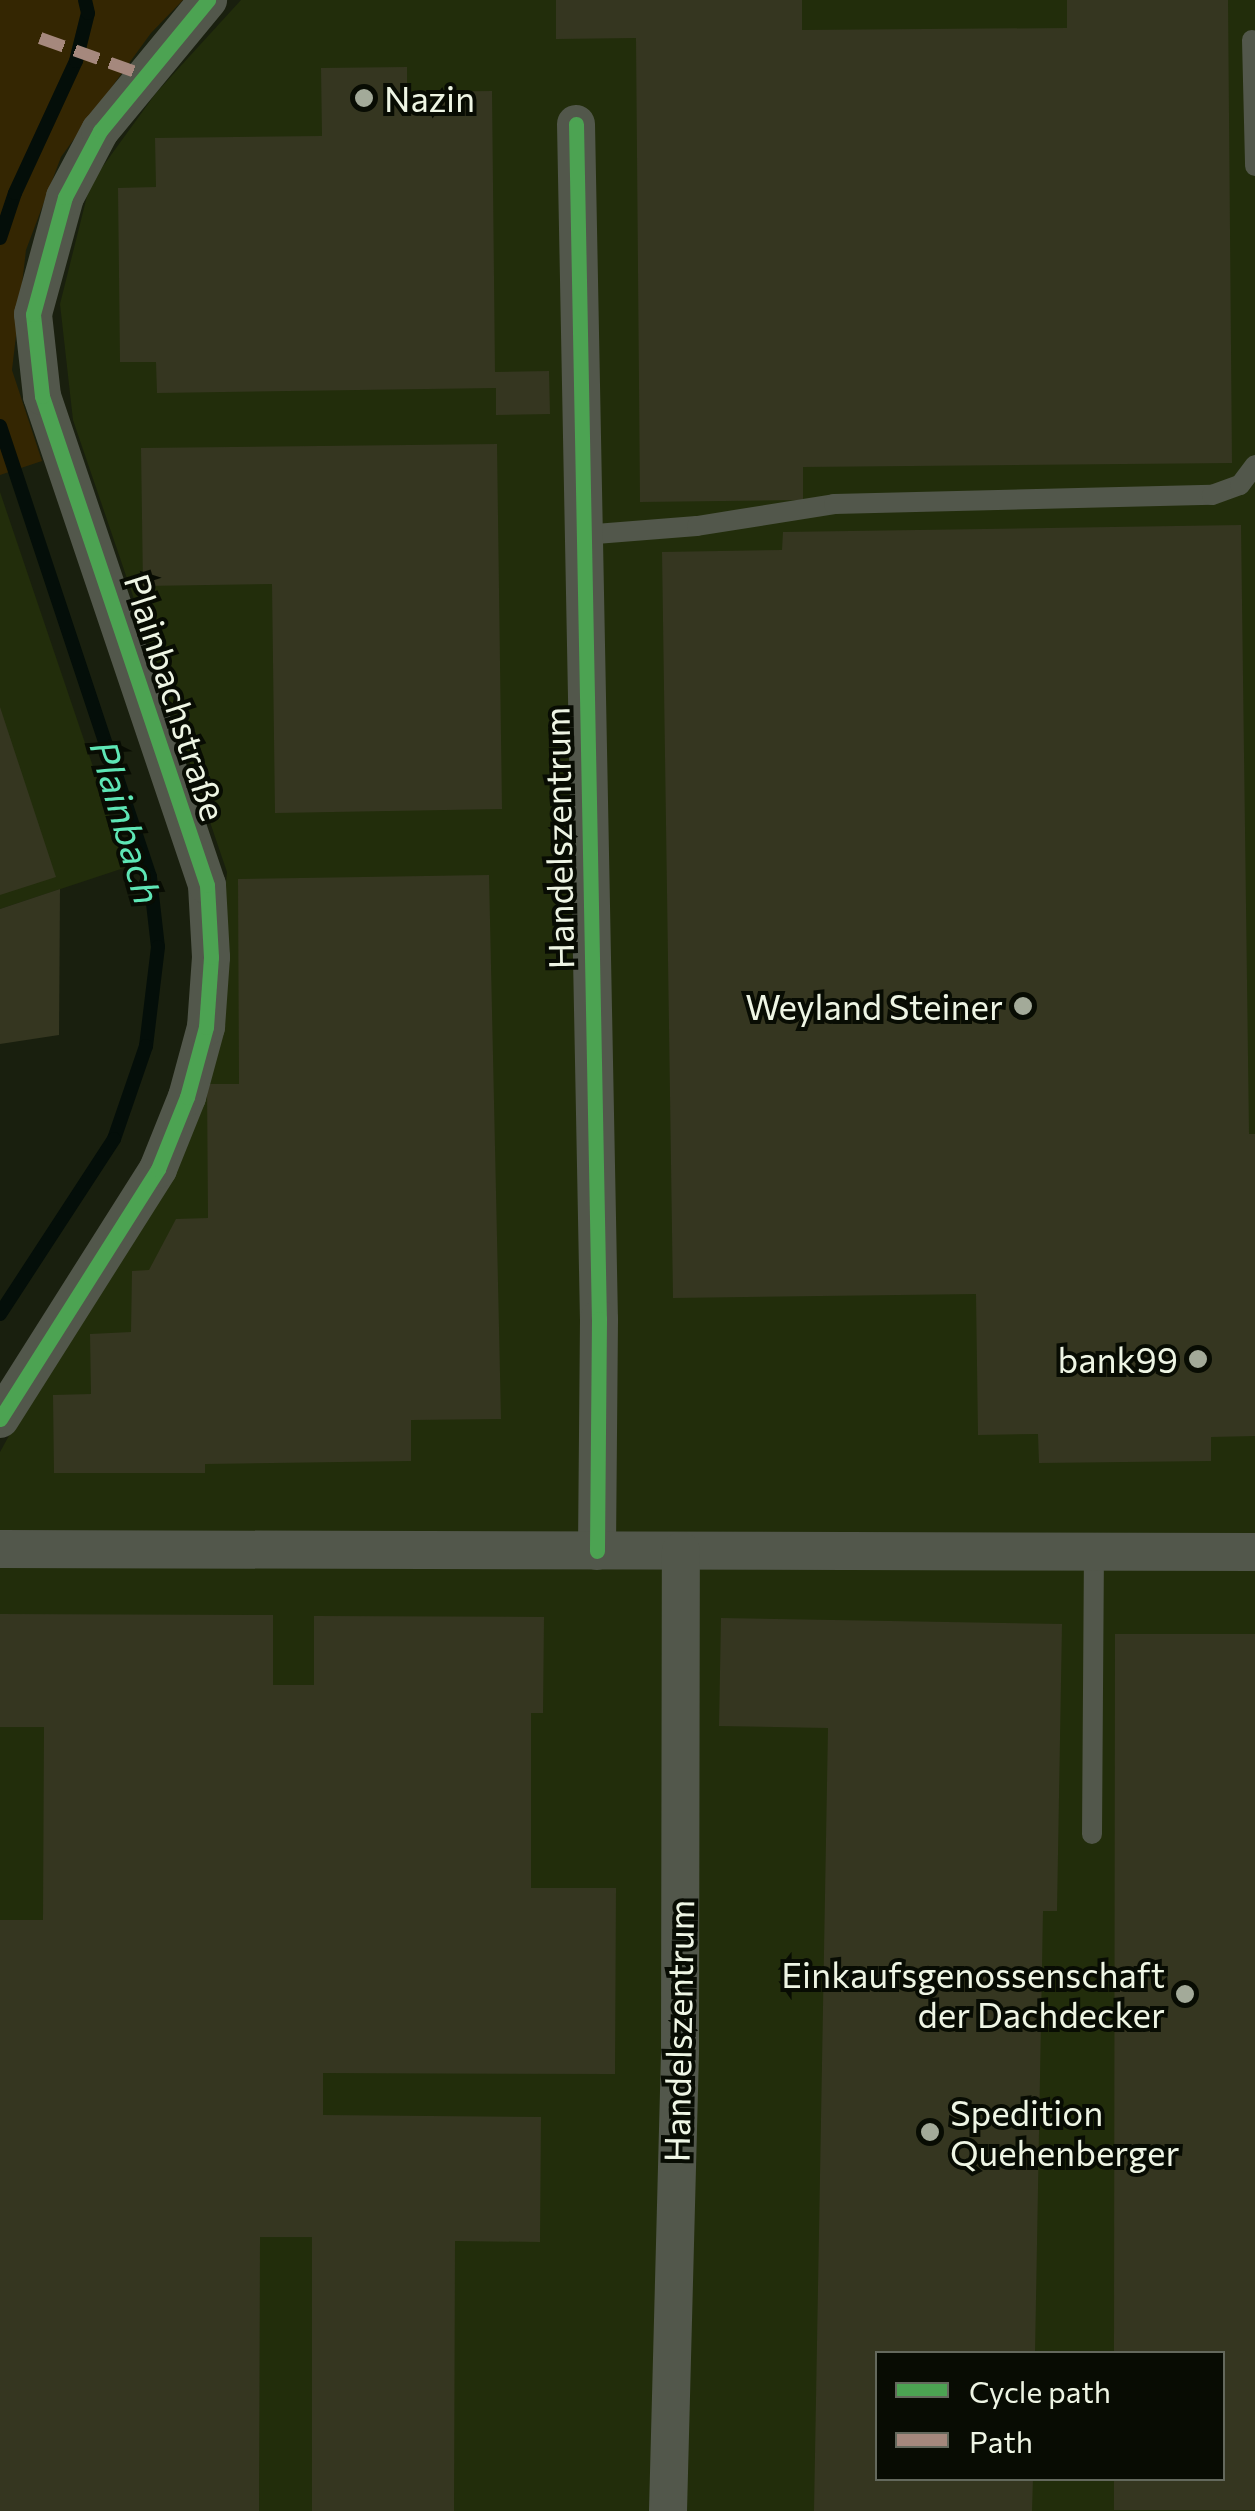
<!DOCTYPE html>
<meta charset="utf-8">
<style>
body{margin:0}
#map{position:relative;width:1255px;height:2511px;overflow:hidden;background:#191f0e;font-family:Commissioner,sans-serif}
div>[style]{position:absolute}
.built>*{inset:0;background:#222d0b}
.green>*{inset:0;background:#342602}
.stream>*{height:14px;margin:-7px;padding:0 7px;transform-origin:7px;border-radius:7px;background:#040e09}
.building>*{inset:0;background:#353620}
.service>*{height:20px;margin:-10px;padding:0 10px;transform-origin:10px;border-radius:10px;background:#52574b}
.minor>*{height:38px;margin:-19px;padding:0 19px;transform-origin:19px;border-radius:19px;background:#52574b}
.quiet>*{height:12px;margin-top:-6px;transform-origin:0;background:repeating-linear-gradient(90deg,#a5887d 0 25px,transparent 0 37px)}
.cycleway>*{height:15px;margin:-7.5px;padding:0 7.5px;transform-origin:7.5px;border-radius:7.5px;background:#4ca352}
.dots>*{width:28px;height:28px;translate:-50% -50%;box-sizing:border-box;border:5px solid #080c03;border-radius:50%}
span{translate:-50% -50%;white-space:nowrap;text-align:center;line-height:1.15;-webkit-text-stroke:8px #080c03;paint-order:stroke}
.poi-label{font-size:35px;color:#eef5e4}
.left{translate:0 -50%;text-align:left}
.right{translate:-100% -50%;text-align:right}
.street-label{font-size:35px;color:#eef5e4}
.water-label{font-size:38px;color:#5ee6b5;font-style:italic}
.legend{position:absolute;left:875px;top:2351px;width:350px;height:130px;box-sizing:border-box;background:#080c03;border:2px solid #64695d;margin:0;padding:12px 18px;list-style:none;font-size:30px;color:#eef5e4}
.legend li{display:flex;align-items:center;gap:20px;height:50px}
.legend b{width:50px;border:2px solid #64695d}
</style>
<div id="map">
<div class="built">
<i style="clip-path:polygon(evenodd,241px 0,1255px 0,1255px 2511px,0 2511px,0 1452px,207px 1076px,227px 872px,73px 420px,60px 304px,90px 184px,156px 93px,241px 0,878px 2354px,1222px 2354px,1222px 2478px,878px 2478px,878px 2354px)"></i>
<i style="clip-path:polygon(0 492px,127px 867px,0 909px)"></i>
</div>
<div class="green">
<i style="clip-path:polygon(0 0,183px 0,151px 33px,61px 157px,26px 250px,12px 370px,42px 461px,0 475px)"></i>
</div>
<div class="stream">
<i style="left:0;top:238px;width:47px;rotate:-71.6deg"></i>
<i style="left:15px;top:193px;width:145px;rotate:-65.2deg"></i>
<i style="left:76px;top:61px;width:49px;rotate:-76deg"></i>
<i style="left:88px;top:13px;width:13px;rotate:-103deg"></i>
<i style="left:0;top:426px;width:475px;rotate:71.6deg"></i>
<i style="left:150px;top:877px;width:70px;rotate:83.5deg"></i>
<i style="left:158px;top:947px;width:100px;rotate:96.9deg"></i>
<i style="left:146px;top:1046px;width:98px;rotate:109deg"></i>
<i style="left:114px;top:1139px;width:209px;rotate:123.1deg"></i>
</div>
<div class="building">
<i style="clip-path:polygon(556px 0,802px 0,802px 30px,1067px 28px,1067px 0,1228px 0,1232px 463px,803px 467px,803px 500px,640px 502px,636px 38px,556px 39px)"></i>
<i style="clip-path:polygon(407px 67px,407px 92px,492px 91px,495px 372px,549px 371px,550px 414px,496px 415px,496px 388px,157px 393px,156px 362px,120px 362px,118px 188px,156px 187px,155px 138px,322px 136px,321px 68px)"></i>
<i style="clip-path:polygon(497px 444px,502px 809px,275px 813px,272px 584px,143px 586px,141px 448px)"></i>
<i style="clip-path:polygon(1241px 525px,1249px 1134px,1255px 1134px,1255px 1436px,1211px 1437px,1211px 1461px,1039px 1463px,1038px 1434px,978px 1435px,976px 1294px,673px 1298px,662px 552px,782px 550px,783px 532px)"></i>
<i style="clip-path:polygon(0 707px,56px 877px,0 895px)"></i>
<i style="clip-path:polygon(489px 875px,501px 1419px,411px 1420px,411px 1461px,205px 1464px,205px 1473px,54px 1473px,53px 1395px,91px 1394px,90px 1334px,131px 1332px,132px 1271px,149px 1270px,176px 1219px,208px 1218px,207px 1084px,239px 1084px,238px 879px)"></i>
<i style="clip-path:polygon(60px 889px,59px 1035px,0 1044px,0 909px)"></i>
<i style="clip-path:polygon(0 1614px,273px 1615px,273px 1685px,314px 1685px,314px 1616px,544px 1617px,543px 1713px,531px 1713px,531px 1888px,616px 1888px,615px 2074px,323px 2073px,323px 2115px,541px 2117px,540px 2242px,455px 2241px,454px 2511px,312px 2511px,312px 2237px,260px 2237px,259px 2511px,0 2511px,0 1920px,43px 1920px,44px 1727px,0 1727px)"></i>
<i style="clip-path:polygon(721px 1618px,1062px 1624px,1057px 1911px,1043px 1911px,1035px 2354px,878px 2354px,878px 2478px,1033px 2478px,1032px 2511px,814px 2511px,828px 1728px,719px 1726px)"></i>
<i style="clip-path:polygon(1115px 1634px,1255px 1634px,1255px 2510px,1114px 2510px,1114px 2478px,1222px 2478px,1222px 2354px,1114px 2354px)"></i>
</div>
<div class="service">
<i style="left:1252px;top:40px;width:126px;rotate:88.6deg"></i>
<i style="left:583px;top:535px;width:114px;rotate:-4.5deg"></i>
<i style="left:697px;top:526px;width:139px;rotate:-9.1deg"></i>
<i style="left:834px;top:504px;width:378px;rotate:-1.4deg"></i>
<i style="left:1212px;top:495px;width:30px;rotate:-20deg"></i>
<i style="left:1240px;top:485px;width:25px;rotate:-53deg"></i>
<i style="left:1092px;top:1834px;width:283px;rotate:-89.6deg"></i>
</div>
<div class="minor">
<i style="left:576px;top:124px;width:1195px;rotate:88.9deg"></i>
<i style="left:599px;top:1319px;width:232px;rotate:90.5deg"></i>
<i style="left:0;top:1419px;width:296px;rotate:-57.7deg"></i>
<i style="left:158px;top:1169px;width:78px;rotate:-68.1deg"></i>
<i style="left:187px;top:1097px;width:73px;rotate:-74.8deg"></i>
<i style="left:206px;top:1027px;width:70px;rotate:-85.9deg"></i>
<i style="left:211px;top:957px;width:72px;rotate:-93.2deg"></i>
<i style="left:207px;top:885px;width:516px;rotate:-108.65deg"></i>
<i style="left:42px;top:396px;width:82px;rotate:-96.3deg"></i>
<i style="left:33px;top:314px;width:121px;rotate:-74.7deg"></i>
<i style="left:65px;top:197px;width:75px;rotate:-62.1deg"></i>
<i style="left:100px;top:131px;width:170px;rotate:-50.5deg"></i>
<i style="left:0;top:1549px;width:1255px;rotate:0.14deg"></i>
<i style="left:668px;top:2511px;width:461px;rotate:-88.5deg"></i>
<i style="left:680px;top:2050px;width:499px;rotate:-89.9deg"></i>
</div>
<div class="quiet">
<i style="left:40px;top:38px;width:110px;rotate:19.6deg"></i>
</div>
<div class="cycleway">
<i style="left:576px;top:124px;width:1195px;rotate:88.9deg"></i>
<i style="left:599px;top:1319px;width:232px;rotate:90.5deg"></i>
<i style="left:0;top:1419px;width:296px;rotate:-57.7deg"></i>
<i style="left:158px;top:1169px;width:78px;rotate:-68.1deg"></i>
<i style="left:187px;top:1097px;width:73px;rotate:-74.8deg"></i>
<i style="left:206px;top:1027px;width:70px;rotate:-85.9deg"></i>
<i style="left:211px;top:957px;width:72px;rotate:-93.2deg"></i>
<i style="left:207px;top:885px;width:516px;rotate:-108.65deg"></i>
<i style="left:42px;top:396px;width:82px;rotate:-96.3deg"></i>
<i style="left:33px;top:314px;width:121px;rotate:-74.7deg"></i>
<i style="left:65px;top:197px;width:75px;rotate:-62.1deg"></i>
<i style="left:100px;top:131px;width:170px;rotate:-50.5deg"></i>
</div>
<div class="dots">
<i style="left:364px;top:98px;background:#a3aa99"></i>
<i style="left:1023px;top:1006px;background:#a3aa99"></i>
<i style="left:1198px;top:1359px;background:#a3aa99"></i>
<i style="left:1185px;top:1994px;background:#a3aa99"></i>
<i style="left:930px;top:2132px;background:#a3aa99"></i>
</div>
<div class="poi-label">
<span class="left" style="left:384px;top:98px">Nazin</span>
<span class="right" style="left:1003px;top:1006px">Weyland Steiner</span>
<span class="right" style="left:1178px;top:1359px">bank99</span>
<span class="right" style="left:1165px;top:1994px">Einkaufsgenossenschaft<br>der Dachdecker</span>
<span class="left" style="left:950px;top:2132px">Spedition<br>Quehenberger</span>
</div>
<div class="street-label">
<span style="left:176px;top:697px;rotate:72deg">Plainbachstraße</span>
<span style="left:558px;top:838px;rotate:-91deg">Handelszentrum</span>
<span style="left:678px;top:2031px;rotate:-89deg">Handelszentrum</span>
</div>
<div class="water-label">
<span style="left:127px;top:822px;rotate:74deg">Plainbach</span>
</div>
<ul class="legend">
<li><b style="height:12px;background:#4ca352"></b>Cycle path</li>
<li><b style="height:12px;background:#a5887d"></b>Path</li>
</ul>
</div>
